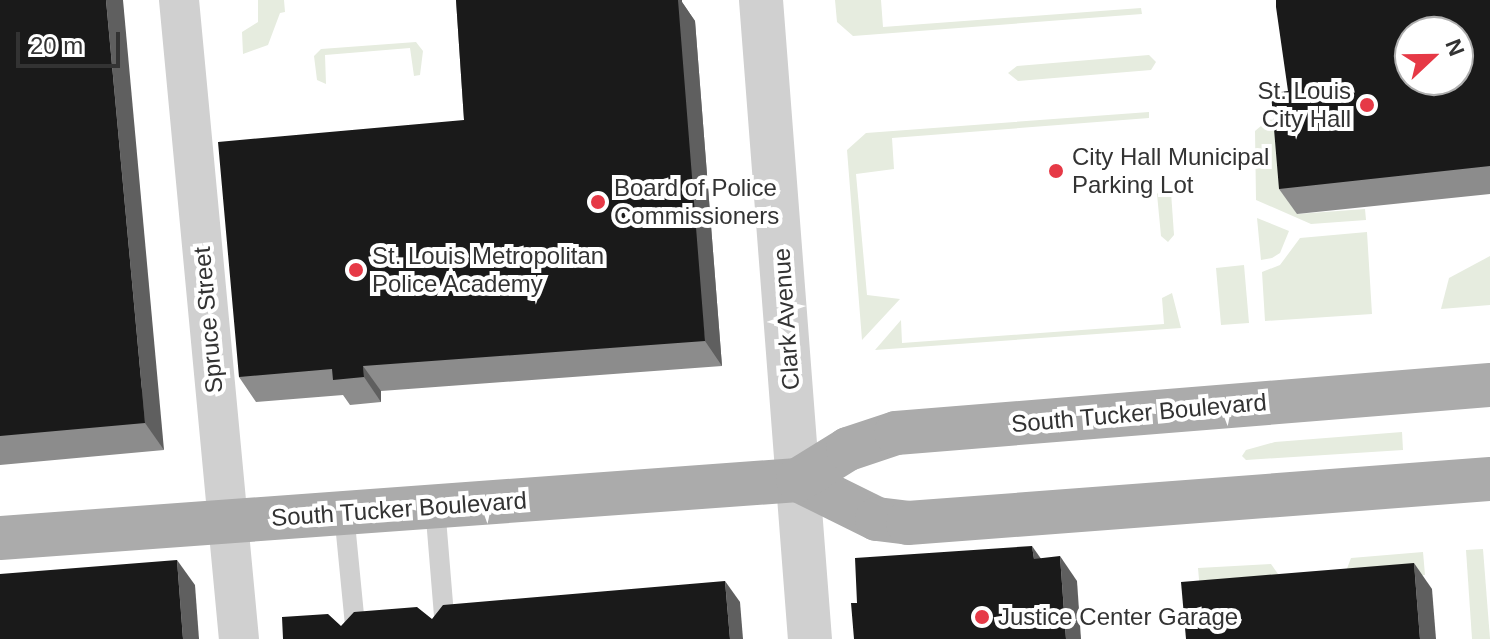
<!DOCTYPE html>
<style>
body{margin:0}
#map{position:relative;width:1490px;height:639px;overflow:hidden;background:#fff;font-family:Helvetica,sans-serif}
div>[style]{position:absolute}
.green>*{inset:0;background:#e6ecdf}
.service>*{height:20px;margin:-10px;padding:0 10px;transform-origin:10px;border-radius:10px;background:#d0d0d0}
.minor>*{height:40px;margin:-20px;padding:0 20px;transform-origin:20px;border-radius:20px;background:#d0d0d0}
.tertiary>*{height:44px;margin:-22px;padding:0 22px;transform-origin:22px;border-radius:22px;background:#d0d0d0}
.primary>*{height:44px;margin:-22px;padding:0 22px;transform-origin:22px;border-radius:22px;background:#ababab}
.wall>*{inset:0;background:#8c8c8c}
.shaded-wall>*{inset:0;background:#5f5f5f}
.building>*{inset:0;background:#1a1a1a}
.dots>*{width:22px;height:22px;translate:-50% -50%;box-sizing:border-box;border:4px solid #fff;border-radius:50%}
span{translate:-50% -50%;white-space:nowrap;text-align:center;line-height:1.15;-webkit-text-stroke:8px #fff;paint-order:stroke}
.poi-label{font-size:24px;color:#333}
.right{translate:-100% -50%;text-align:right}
.left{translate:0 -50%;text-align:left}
.street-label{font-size:24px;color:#333}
.north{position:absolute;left:1394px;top:16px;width:80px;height:80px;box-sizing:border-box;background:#fff;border:2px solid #adadad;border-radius:50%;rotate:68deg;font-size:22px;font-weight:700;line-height:32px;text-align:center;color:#333}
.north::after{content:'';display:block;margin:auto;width:28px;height:36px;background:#e63946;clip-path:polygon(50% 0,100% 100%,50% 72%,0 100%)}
.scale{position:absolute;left:16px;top:32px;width:104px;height:36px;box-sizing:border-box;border:4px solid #333;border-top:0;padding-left:10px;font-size:24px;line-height:28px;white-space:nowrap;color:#333;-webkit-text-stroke:6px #fff;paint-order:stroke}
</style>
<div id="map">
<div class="green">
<i style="clip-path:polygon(258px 0,284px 0,285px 12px,280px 13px,268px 45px,243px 54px,242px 32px,258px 22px)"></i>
<i style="clip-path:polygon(835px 0,881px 0,883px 27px,1141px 8px,1142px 14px,853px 36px,837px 22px)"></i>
<i style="clip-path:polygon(416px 42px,423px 51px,420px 75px,414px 76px,410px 48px,325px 55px,326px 84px,317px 80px,314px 56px,321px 49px)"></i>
<i style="clip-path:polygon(1149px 55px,1156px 62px,1151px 70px,1018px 81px,1008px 73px,1017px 66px)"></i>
<i style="clip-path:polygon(1149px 112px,1149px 118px,892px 138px,894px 169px,856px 174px,867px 295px,900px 299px,862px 340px,847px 150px,866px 133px)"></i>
<i style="clip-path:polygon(1289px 118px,1297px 214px,1365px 209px,1366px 220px,1311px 224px,1256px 200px,1255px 131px,1268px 120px)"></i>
<i style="clip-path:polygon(1163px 187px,1171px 192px,1174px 235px,1168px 242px,1161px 236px,1157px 194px)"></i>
<i style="clip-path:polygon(1257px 218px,1289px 231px,1280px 253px,1272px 258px,1261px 260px)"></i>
<i style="clip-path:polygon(1367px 232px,1372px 314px,1265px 321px,1262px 272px,1280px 265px,1300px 238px)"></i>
<i style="clip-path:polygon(1490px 256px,1490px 305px,1441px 309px,1449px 278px)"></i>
<i style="clip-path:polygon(1244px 265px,1249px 323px,1221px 325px,1216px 268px)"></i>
<i style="clip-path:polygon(1172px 293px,1181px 328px,875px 350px,901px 320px,902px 343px,1164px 324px,1162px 298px)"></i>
<i style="clip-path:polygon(1402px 432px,1403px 450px,1246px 460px,1242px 456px,1246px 450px,1275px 442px)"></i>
<i style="clip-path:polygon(1483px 549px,1490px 639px,1472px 639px,1466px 550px)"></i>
<i style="clip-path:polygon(1423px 552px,1425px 575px,1342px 582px,1351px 558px)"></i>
<i style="clip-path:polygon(1271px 564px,1283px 581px,1200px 591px,1198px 568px)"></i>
</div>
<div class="service">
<i style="left:435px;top:506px;width:122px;rotate:85.3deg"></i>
<i style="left:344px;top:513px;width:123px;rotate:84.4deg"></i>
</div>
<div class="minor">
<i style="left:179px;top:0;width:642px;rotate:84.64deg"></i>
</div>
<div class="tertiary">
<i style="left:761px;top:0;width:641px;rotate:85.62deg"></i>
</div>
<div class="primary">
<i style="left:798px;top:480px;width:88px;rotate:26.3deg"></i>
<i style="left:877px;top:519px;width:31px;rotate:7deg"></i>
<i style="left:908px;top:523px;width:584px;rotate:-4.32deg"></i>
<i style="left:0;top:538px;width:800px;rotate:-4.16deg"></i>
<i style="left:798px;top:480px;width:59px;rotate:-31.8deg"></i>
<i style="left:848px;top:449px;width:51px;rotate:-18.4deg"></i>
<i style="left:896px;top:433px;width:596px;rotate:-4.62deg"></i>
</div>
<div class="wall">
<i style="clip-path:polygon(0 0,164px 450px,0 465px)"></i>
<i style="clip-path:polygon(456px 0,682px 0,682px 2px,695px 21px,722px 366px,381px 391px,381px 402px,350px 405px,343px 395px,256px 402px,239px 377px,464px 120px)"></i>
<i style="clip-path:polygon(1490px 0,1490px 194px,1297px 214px,1279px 189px,1288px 91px)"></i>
</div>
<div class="shaded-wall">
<i style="clip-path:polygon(106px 0,123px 0,164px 450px,145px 423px)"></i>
<i style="clip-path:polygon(668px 0,682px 0,682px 2px,695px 21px,722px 366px,705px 341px)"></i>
<i style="clip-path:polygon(363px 366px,381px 391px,381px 402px,364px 377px)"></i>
<i style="clip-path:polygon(1032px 546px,1049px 570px,1034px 559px)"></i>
<i style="clip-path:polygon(1060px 556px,1077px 581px,1081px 639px,1066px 639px)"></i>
<i style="clip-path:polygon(177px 560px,195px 585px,199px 639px,183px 639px)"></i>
<i style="clip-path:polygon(1414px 563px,1432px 589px,1436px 639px,1420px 639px)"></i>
<i style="clip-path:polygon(725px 581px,740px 602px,743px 639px,730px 639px)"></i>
</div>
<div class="building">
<i style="clip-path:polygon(0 0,106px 0,145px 423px,0 436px)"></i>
<i style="clip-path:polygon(456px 0,678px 0,705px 341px,363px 366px,364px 377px,333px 380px,332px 369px,239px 377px,218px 142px,464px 120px)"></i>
<i style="clip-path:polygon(evenodd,1276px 0,1490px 0,1490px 166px,1279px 189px,1271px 93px,1288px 91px,1276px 7px,1276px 0,1410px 32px,1458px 32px,1458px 80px,1410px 80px,1410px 32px)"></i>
<i style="clip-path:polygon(1032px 546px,1034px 559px,1060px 556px,1066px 639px,854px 639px,851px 603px,857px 603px,855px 558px)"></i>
<i style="clip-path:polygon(177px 560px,183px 639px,0 639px,0 574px)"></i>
<i style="clip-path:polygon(1414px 563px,1420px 639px,1186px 639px,1181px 582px)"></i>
<i style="clip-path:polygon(725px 581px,730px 639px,283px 639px,282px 617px,328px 614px,341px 626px,354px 612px,417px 607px,432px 619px,443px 605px)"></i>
</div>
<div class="dots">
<i style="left:1367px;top:105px;background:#e63946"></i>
<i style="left:1056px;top:171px;background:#e63946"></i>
<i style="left:598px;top:202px;background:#e63946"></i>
<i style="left:356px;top:270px;background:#e63946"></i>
<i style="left:982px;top:617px;background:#e63946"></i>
</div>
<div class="poi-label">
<span class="right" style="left:1351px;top:105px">St. Louis<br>City Hall</span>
<span class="left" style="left:1072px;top:171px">City Hall Municipal<br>Parking Lot</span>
<span class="left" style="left:614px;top:202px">Board of Police<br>Commissioners</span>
<span class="left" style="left:372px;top:270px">St. Louis Metropolitan<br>Police Academy</span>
<span class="left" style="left:998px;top:617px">Justice Center Garage</span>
</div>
<div class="street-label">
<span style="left:786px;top:319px;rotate:-94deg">Clark Avenue</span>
<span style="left:208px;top:320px;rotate:-95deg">Spruce Street</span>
<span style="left:1139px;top:413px;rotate:-5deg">South Tucker Boulevard</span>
<span style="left:399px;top:509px;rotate:-4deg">South Tucker Boulevard</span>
</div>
<div class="north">N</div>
<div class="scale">20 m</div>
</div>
